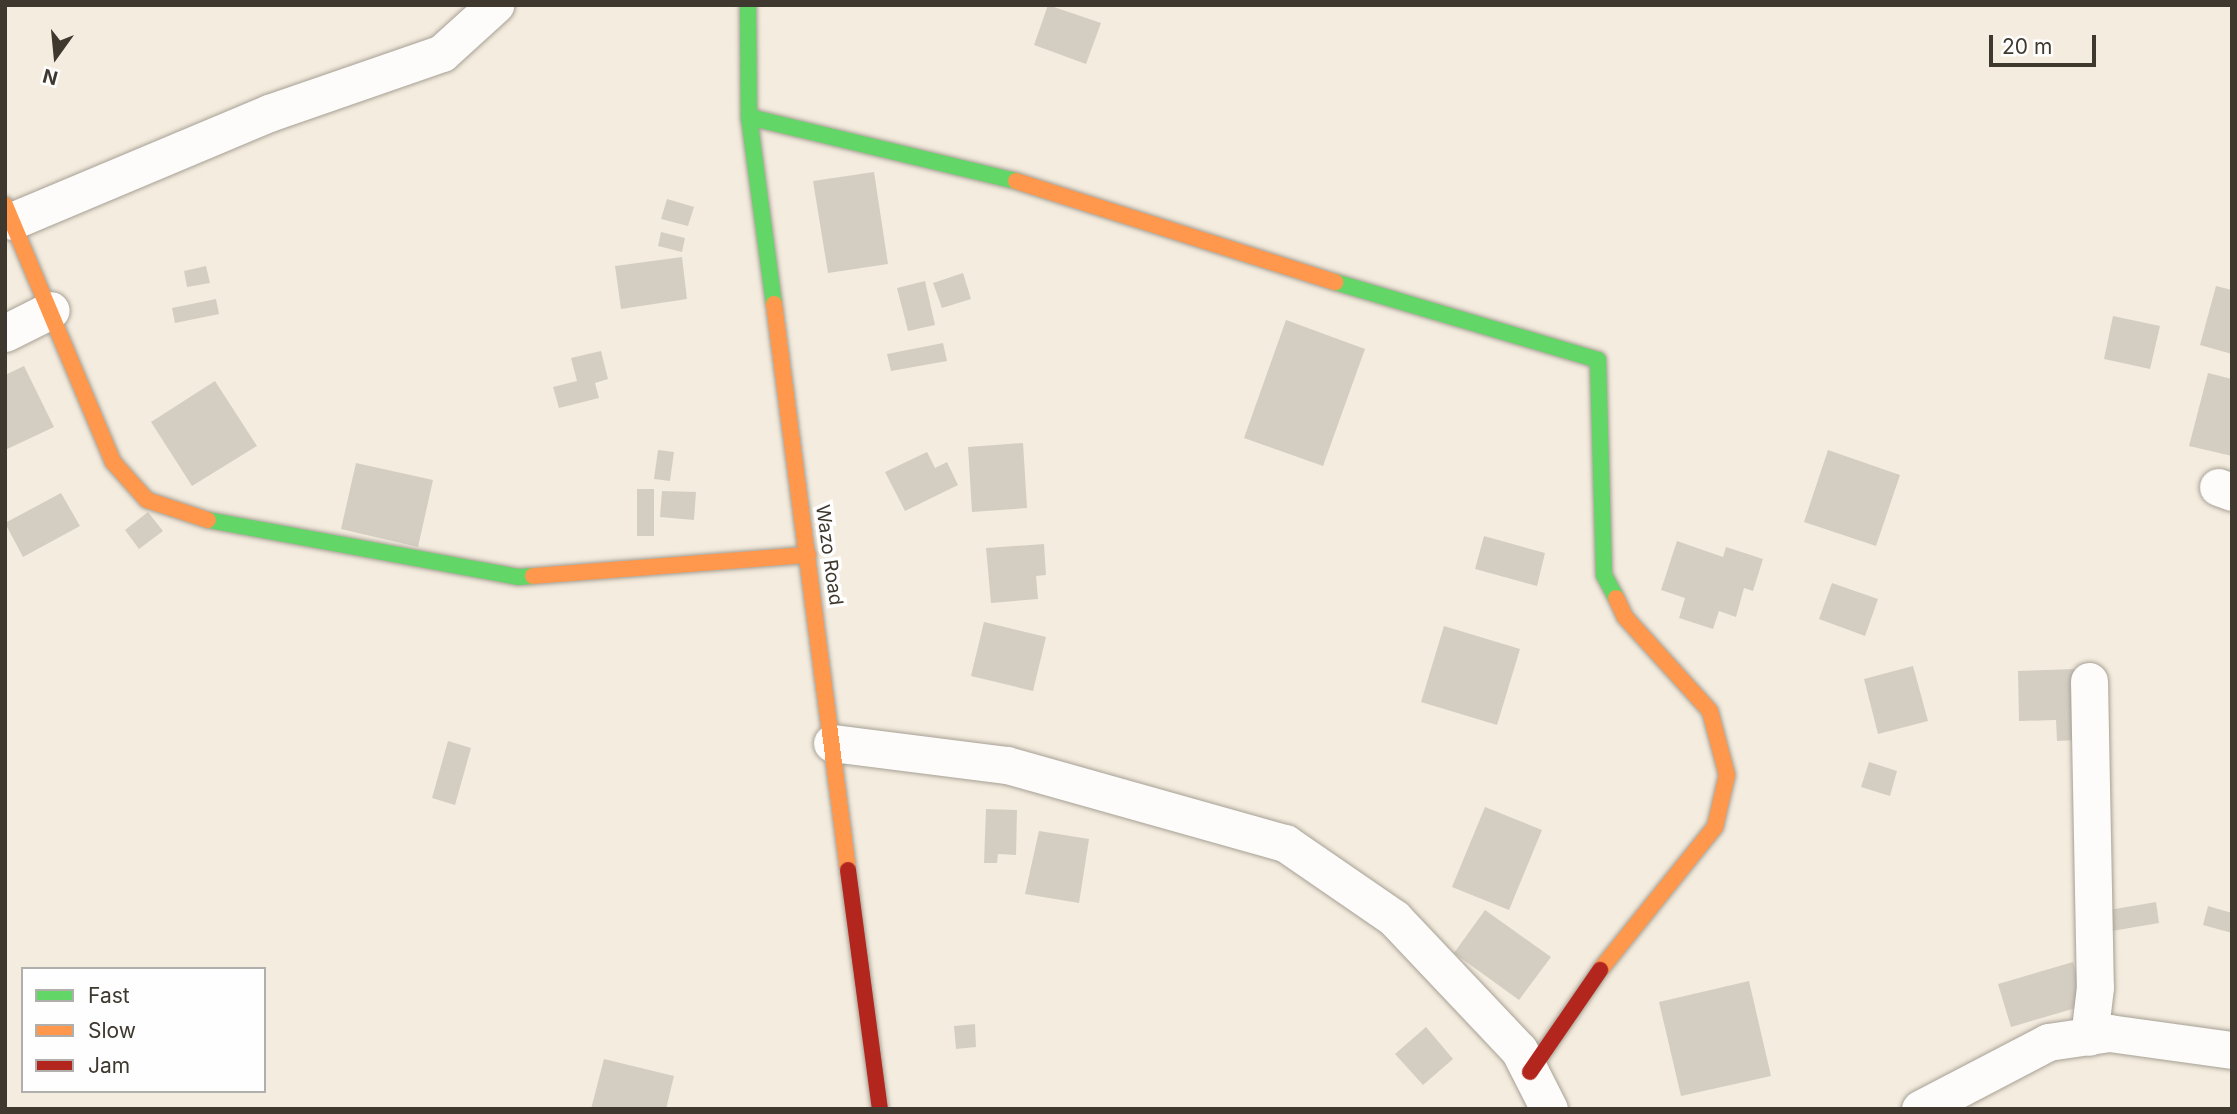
<!DOCTYPE html>
<style>
body{margin:0}
#map{position:relative;width:2237px;height:1114px;overflow:hidden;background:#f4ecde;font-family:Inter,sans-serif}
div>[style]{position:absolute}
.building>*{inset:0;background:#d4cec2}
.roads{filter:drop-shadow(0 0 2px #a6a095) drop-shadow(0 0 2px #a6a095)}
.street>*{height:37px;margin:-18.5px;padding:0 18.5px;transform-origin:18.5px;border-radius:18.5px;background:#fdfcfa}
.fast>*{height:16px;margin:-8px;padding:0 8px;transform-origin:8px;border-radius:8px;background:#63d668}
.slow>*{height:16px;margin:-8px;padding:0 8px;transform-origin:8px;border-radius:8px;background:#ff974d}
.jam>*{height:16px;margin:-8px;padding:0 8px;transform-origin:8px;border-radius:8px;background:#b3261e}
span{translate:-50% -50%;white-space:nowrap;text-align:center;line-height:1.15;-webkit-text-stroke:7px #fefefe;paint-order:stroke}
.street-label{font-size:19px;color:#3e382e}
.frame{position:absolute;inset:0;border:7px solid #3e382e;pointer-events:none}
.legend{position:absolute;left:21px;top:967px;width:245px;height:126px;box-sizing:border-box;background:#fefefe;border:2px solid #b1afab;margin:0;padding:9px 12px;list-style:none;font-size:21px;color:#3e382e}
.legend li{display:flex;align-items:center;gap:14px;height:35px}
.legend b{width:35px;border:2px solid #b1afab}
.north{position:absolute;left:21px;top:21px;width:70px;height:70px;-webkit-text-stroke:5px #fefefe;paint-order:stroke;rotate:195deg;font-size:19px;font-weight:700;line-height:28px;text-align:center;color:#3e382e}
.north::after{content:'';display:block;margin:auto;width:24px;height:32px;background:#3e382e;clip-path:polygon(50% 0,100% 100%,50% 72%,0 100%)}
.scale{position:absolute;left:1989px;top:35px;width:107px;height:32px;box-sizing:border-box;border:4px solid #3e382e;border-top:0;padding-left:9px;font-size:21px;line-height:24px;white-space:nowrap;color:#3e382e;-webkit-text-stroke:5px #fefefe;paint-order:stroke}
</style>
<div id="map">
<div class="building">
<i style="clip-path:polygon(1048px 5px,1101px 23px,1086px 64px,1034px 45px)"></i>
<i style="clip-path:polygon(874px 172px,888px 264px,828px 273px,813px 181px)"></i>
<i style="clip-path:polygon(667px 199px,694px 207px,688px 226px,661px 219px)"></i>
<i style="clip-path:polygon(661px 232px,685px 238px,682px 252px,658px 246px)"></i>
<i style="clip-path:polygon(682px 257px,687px 299px,621px 309px,615px 266px)"></i>
<i style="clip-path:polygon(206px 266px,210px 283px,187px 287px,184px 271px)"></i>
<i style="clip-path:polygon(963px 273px,971px 299px,942px 308px,933px 283px)"></i>
<i style="clip-path:polygon(925px 281px,935px 325px,908px 331px,897px 288px)"></i>
<i style="clip-path:polygon(2216px 286px,2232px 290px,2232px 354px,2200px 345px)"></i>
<i style="clip-path:polygon(216px 299px,219px 314px,175px 323px,172px 308px)"></i>
<i style="clip-path:polygon(2113px 316px,2160px 326px,2150px 369px,2104px 359px)"></i>
<i style="clip-path:polygon(1286px 320px,1365px 349px,1323px 466px,1244px 438px)"></i>
<i style="clip-path:polygon(943px 343px,947px 361px,891px 371px,887px 354px)"></i>
<i style="clip-path:polygon(601px 351px,608px 379px,595px 383px,599px 398px,559px 408px,553px 387px,577px 381px,571px 358px)"></i>
<i style="clip-path:polygon(24px 366px,54px 427px,5px 450px,5px 375px)"></i>
<i style="clip-path:polygon(2208px 373px,2232px 379px,2232px 456px,2189px 446px)"></i>
<i style="clip-path:polygon(215px 381px,257px 446px,192px 486px,151px 422px)"></i>
<i style="clip-path:polygon(1023px 443px,1027px 508px,972px 512px,968px 447px)"></i>
<i style="clip-path:polygon(658px 450px,674px 452px,670px 481px,654px 479px)"></i>
<i style="clip-path:polygon(1828px 450px,1900px 475px,1876px 546px,1804px 522px)"></i>
<i style="clip-path:polygon(927px 452px,935px 468px,947px 462px,958px 485px,905px 511px,885px 472px)"></i>
<i style="clip-path:polygon(356px 463px,433px 480px,418px 547px,341px 529px)"></i>
<i style="clip-path:polygon(637px 489px,654px 489px,654px 536px,637px 536px)"></i>
<i style="clip-path:polygon(662px 491px,696px 492px,694px 520px,660px 517px)"></i>
<i style="clip-path:polygon(61px 493px,80px 526px,23px 557px,5px 523px)"></i>
<i style="clip-path:polygon(148px 512px,163px 531px,139px 549px,125px 530px)"></i>
<i style="clip-path:polygon(1484px 536px,1545px 553px,1537px 586px,1475px 569px)"></i>
<i style="clip-path:polygon(1677px 541px,1723px 557px,1726px 547px,1763px 559px,1753px 591px,1744px 588px,1736px 617px,1719px 611px,1713px 629px,1679px 618px,1685px 598px,1661px 590px)"></i>
<i style="clip-path:polygon(1044px 544px,1046px 575px,1036px 576px,1038px 599px,991px 603px,986px 548px)"></i>
<i style="clip-path:polygon(1832px 583px,1878px 599px,1865px 636px,1819px 619px)"></i>
<i style="clip-path:polygon(984px 622px,1046px 637px,1033px 691px,971px 676px)"></i>
<i style="clip-path:polygon(1444px 626px,1520px 649px,1497px 725px,1421px 702px)"></i>
<i style="clip-path:polygon(1913px 666px,1928px 721px,1878px 734px,1864px 679px)"></i>
<i style="clip-path:polygon(2074px 669px,2077px 740px,2057px 741px,2056px 720px,2019px 721px,2018px 671px)"></i>
<i style="clip-path:polygon(448px 741px,471px 748px,455px 805px,432px 798px)"></i>
<i style="clip-path:polygon(1869px 762px,1897px 771px,1890px 796px,1861px 787px)"></i>
<i style="clip-path:polygon(1485px 807px,1542px 830px,1509px 910px,1452px 887px)"></i>
<i style="clip-path:polygon(986px 809px,1017px 810px,1016px 855px,998px 854px,997px 863px,984px 863px)"></i>
<i style="clip-path:polygon(1039px 831px,1089px 839px,1079px 903px,1025px 894px)"></i>
<i style="clip-path:polygon(2156px 902px,2159px 923px,2112px 931px,2109px 910px)"></i>
<i style="clip-path:polygon(2208px 906px,2232px 913px,2232px 933px,2203px 925px)"></i>
<i style="clip-path:polygon(1485px 910px,1551px 957px,1519px 1000px,1454px 953px)"></i>
<i style="clip-path:polygon(2073px 962px,2086px 1005px,2011px 1027px,1998px 984px)"></i>
<i style="clip-path:polygon(1749px 981px,1771px 1076px,1681px 1096px,1659px 1002px)"></i>
<i style="clip-path:polygon(975px 1024px,976px 1047px,956px 1049px,954px 1026px)"></i>
<i style="clip-path:polygon(1426px 1027px,1453px 1059px,1423px 1085px,1395px 1054px)"></i>
<i style="clip-path:polygon(604px 1059px,674px 1076px,666px 1109px,591px 1109px)"></i>
</div>
<div class="roads">
<div class="street">
<i style="left:12px;top:221px;width:279px;rotate:-22.8deg"></i>
<i style="left:269px;top:113px;width:183px;rotate:-19.1deg"></i>
<i style="left:442px;top:53px;width:72px;rotate:-42.2deg"></i>
<i style="left:5px;top:333px;width:51px;rotate:-26.6deg"></i>
<i style="left:2218px;top:487px;width:15px;rotate:20deg"></i>
<i style="left:2089px;top:681px;width:306px;rotate:88.9deg"></i>
<i style="left:2095px;top:987px;width:50px;rotate:96.8deg"></i>
<i style="left:832px;top:743px;width:176px;rotate:7.2deg"></i>
<i style="left:1007px;top:765px;width:289px;rotate:15.7deg"></i>
<i style="left:1285px;top:843px;width:132px;rotate:34.5deg"></i>
<i style="left:1394px;top:918px;width:182px;rotate:46.6deg"></i>
<i style="left:1519px;top:1050px;width:66px;rotate:63deg"></i>
<i style="left:1920px;top:1109px;width:144px;rotate:-27.6deg"></i>
<i style="left:2048px;top:1042px;width:62px;rotate:-8.4deg"></i>
<i style="left:2109px;top:1033px;width:124px;rotate:7.9deg"></i>
</div>
<div class="fast">
<i style="left:748px;top:5px;width:112px;rotate:89.5deg"></i>
<i style="left:749px;top:117px;width:189px;rotate:82.4deg"></i>
<i style="left:749px;top:117px;width:275px;rotate:13.5deg"></i>
<i style="left:1335px;top:282px;width:274px;rotate:16.5deg"></i>
<i style="left:1598px;top:360px;width:215px;rotate:88.4deg"></i>
<i style="left:1604px;top:575px;width:26px;rotate:62deg"></i>
<i style="left:208px;top:520px;width:315px;rotate:10.4deg"></i>
<i style="left:518px;top:577px;width:15px;rotate:-4deg"></i>
</div>
<div class="slow">
<i style="left:1016px;top:181px;width:335px;rotate:17.6deg"></i>
<i style="left:5px;top:205px;width:279px;rotate:67.2deg"></i>
<i style="left:113px;top:462px;width:51px;rotate:48.2deg"></i>
<i style="left:147px;top:500px;width:64px;rotate:18.2deg"></i>
<i style="left:774px;top:304px;width:571px;rotate:82.55deg"></i>
<i style="left:533px;top:576px;width:276px;rotate:-4.4deg"></i>
<i style="left:1600px;top:970px;width:184px;rotate:-51.2deg"></i>
<i style="left:1715px;top:827px;width:53px;rotate:-77deg"></i>
<i style="left:1727px;top:775px;width:66px;rotate:-104.9deg"></i>
<i style="left:1710px;top:711px;width:127px;rotate:-132.1deg"></i>
<i style="left:1625px;top:617px;width:21px;rotate:-115deg"></i>
</div>
<div class="jam">
<i style="left:848px;top:870px;width:241px;rotate:82.4deg"></i>
<i style="left:1530px;top:1072px;width:124px;rotate:-55.5deg"></i>
</div>
</div>
<div class="street-label">
<span style="left:829px;top:555px;rotate:82deg">Wazo Road</span>
</div>
<div class="frame"></div>
<ul class="legend">
<li><b style="height:9px;background:#63d668"></b>Fast</li>
<li><b style="height:9px;background:#ff974d"></b>Slow</li>
<li><b style="height:9px;background:#b3261e"></b>Jam</li>
</ul>
<div class="north">N</div>
<div class="scale">20 m</div>
</div>
